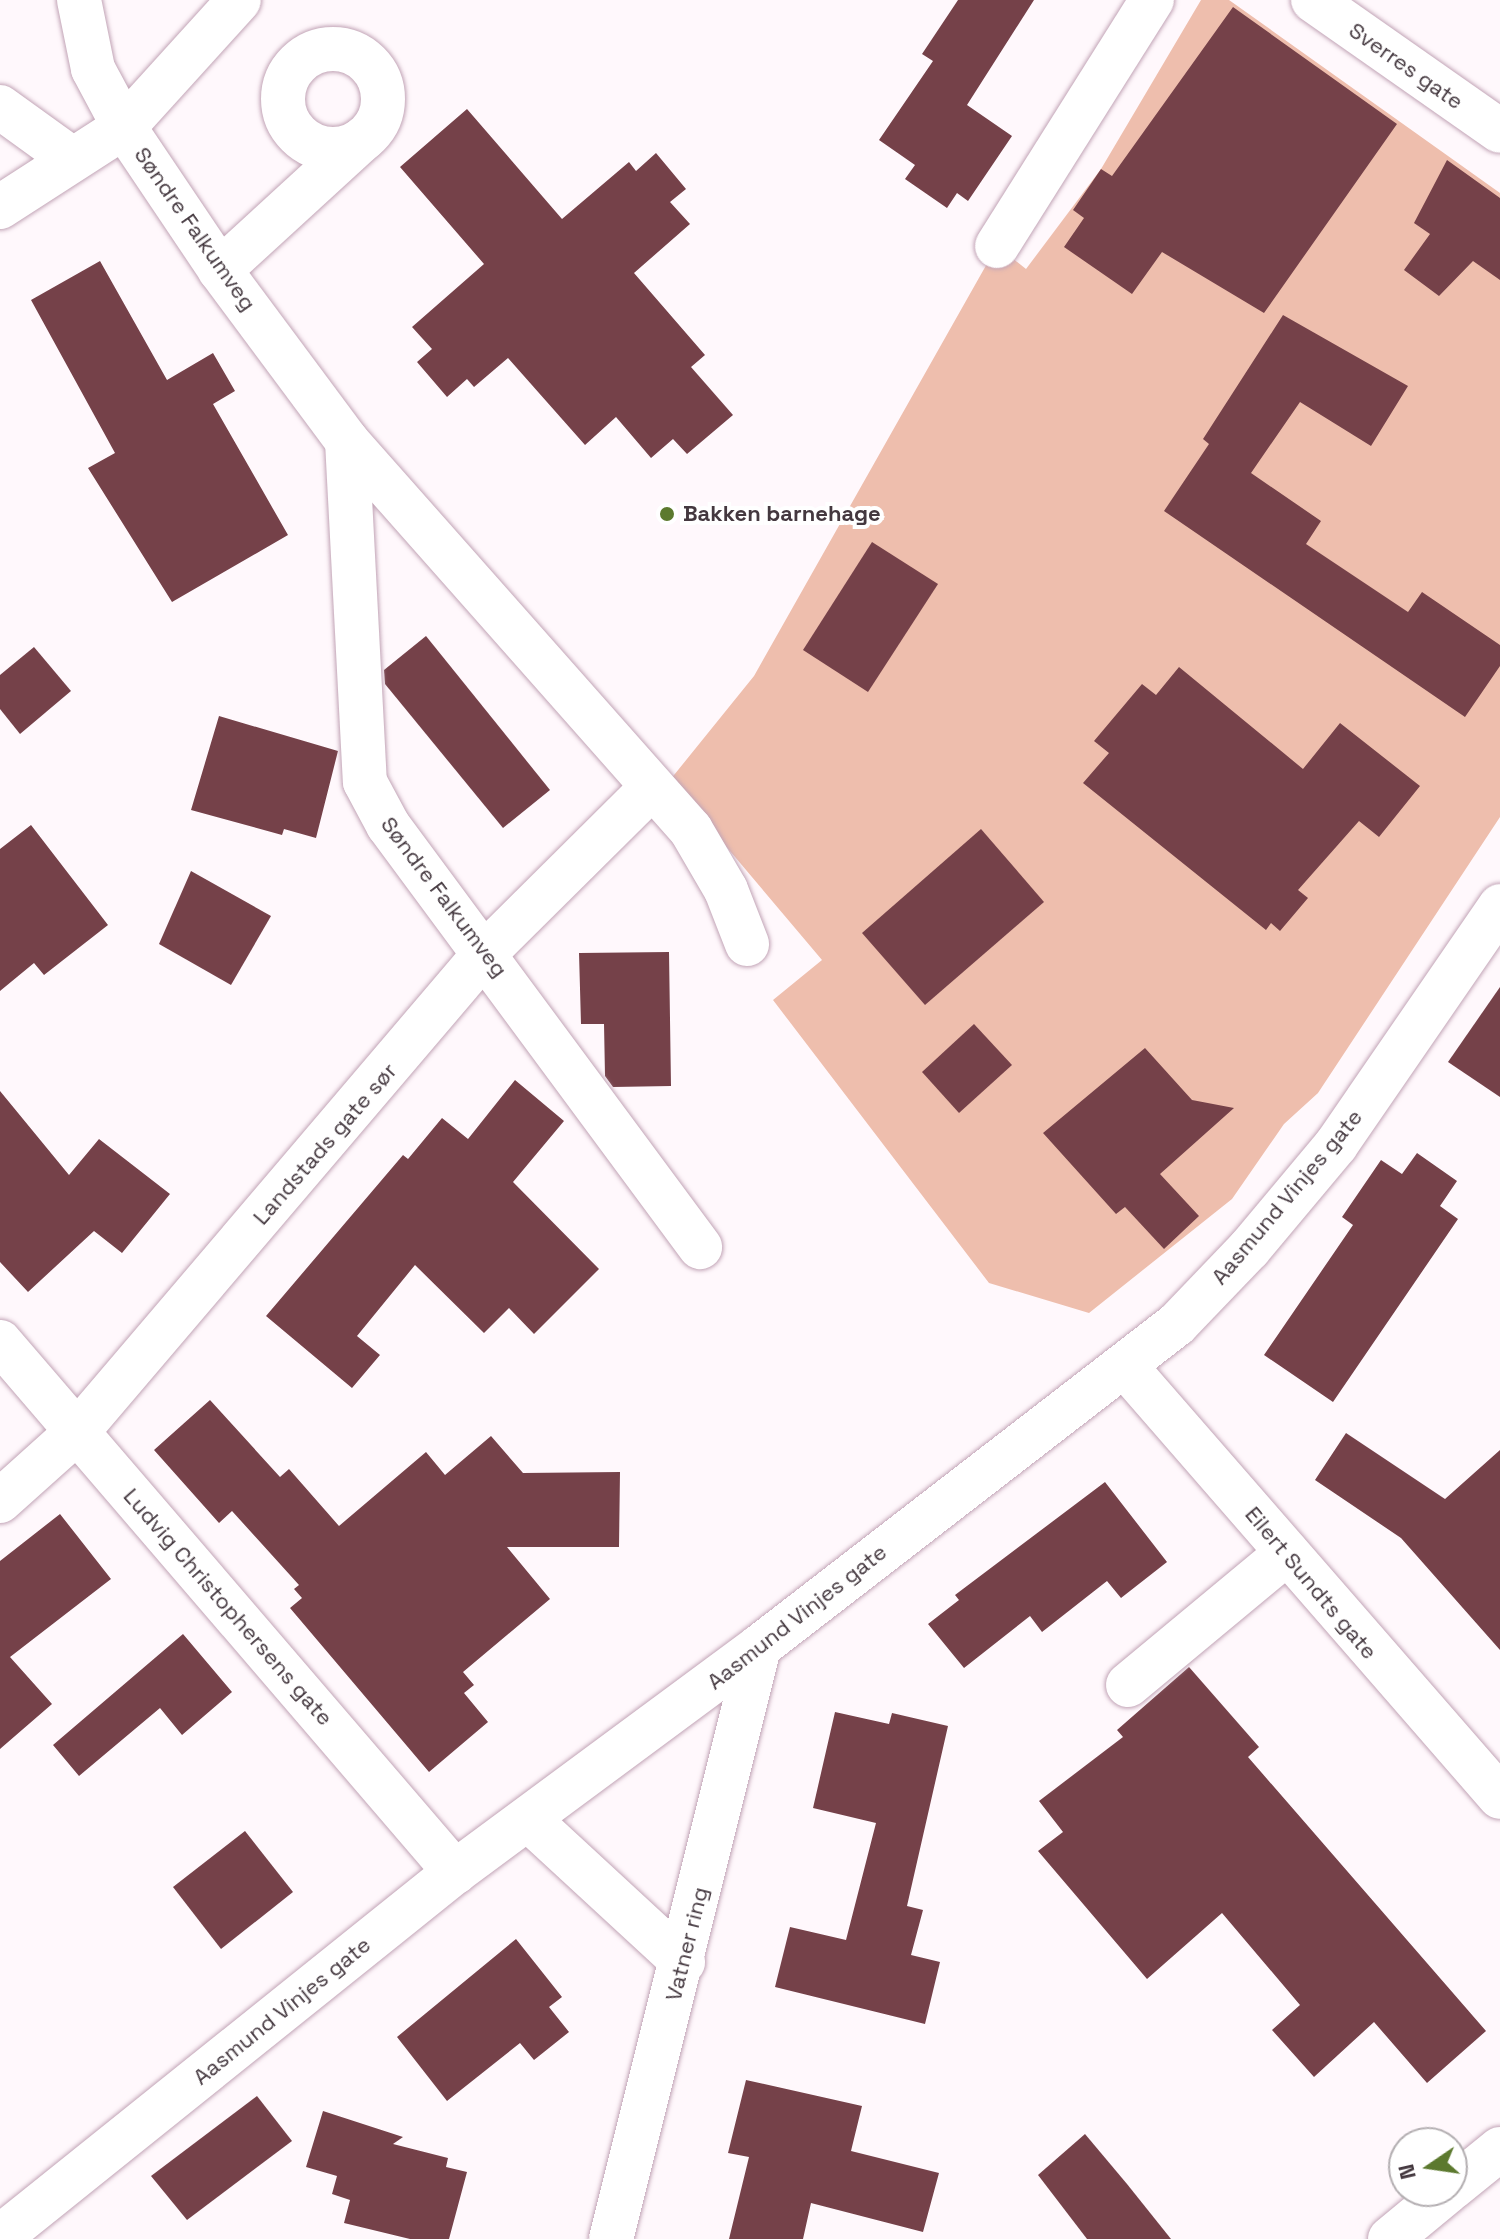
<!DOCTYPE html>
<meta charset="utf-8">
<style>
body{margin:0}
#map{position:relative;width:1500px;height:2239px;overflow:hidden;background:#fff8fc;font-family:"Space Grotesk",sans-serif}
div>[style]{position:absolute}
.green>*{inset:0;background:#eebead}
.building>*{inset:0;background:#754149}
.roads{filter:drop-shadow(0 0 2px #c2a4b6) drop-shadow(0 0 2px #c2a4b6)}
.minor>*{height:44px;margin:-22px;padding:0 22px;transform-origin:22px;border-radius:22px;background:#fff}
.minor>.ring{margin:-22px;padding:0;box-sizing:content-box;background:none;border:44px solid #fff;border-radius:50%}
.dots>*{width:22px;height:22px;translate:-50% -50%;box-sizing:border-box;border:4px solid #fff;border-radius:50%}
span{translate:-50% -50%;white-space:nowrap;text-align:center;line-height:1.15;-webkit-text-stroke:8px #fff;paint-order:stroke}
.street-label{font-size:22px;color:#44383f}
.poi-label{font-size:22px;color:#44383f;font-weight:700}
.left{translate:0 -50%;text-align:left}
.north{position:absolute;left:1388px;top:2127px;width:80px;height:80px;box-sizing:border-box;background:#fff;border:2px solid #b4afb2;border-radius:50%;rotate:257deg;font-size:22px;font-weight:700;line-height:32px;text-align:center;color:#44383f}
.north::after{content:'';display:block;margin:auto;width:28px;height:36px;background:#5c792e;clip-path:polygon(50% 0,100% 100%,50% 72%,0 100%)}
</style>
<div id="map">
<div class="green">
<i style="clip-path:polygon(1201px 0,1229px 0,1500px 193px,1500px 817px,1318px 1093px,1284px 1124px,1232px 1199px,1089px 1313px,989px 1283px,773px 1000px,822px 960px,670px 780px,754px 676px,997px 246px,1026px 269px,1101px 169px)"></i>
</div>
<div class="building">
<i style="clip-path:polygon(958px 0,1034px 0,967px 105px,1012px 136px,968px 201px,957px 193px,947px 208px,905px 179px,915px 165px,879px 140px,933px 61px,922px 54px)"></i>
<i style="clip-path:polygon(1233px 7px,1397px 124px,1264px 313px,1162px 252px,1132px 294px,1064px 247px,1084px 218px,1073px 210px,1101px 169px,1112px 176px)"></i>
<i style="clip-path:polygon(467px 109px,562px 219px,629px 162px,636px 171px,656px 153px,686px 189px,670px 202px,690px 224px,634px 273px,705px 355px,691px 367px,733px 415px,687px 454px,673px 439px,651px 458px,616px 417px,585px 445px,508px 358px,474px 387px,467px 379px,447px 397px,417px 362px,432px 349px,412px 327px,484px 264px,400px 167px)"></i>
<i style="clip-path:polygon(1447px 160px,1500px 198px,1500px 280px,1473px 261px,1439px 296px,1404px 270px,1430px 234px,1414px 223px)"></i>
<i style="clip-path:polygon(100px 261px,167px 380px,213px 353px,235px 391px,213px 404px,288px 535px,172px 602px,88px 468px,115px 453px,31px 300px)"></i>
<i style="clip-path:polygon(1283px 315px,1408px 386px,1371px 446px,1300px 402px,1251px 473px,1321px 521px,1306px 544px,1408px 612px,1422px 592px,1500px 645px,1500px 666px,1465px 717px,1164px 511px,1209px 444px,1203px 439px)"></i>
<i style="clip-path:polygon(872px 542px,938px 584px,868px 692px,803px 650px)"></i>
<i style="clip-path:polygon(426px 636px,550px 790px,503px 828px,385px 684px,384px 670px)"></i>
<i style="clip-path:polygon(34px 647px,71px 691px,20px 734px,0 709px,0 675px)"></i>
<i style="clip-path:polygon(1179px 667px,1303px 769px,1340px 723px,1420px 786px,1379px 837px,1359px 821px,1298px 890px,1308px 898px,1280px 931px,1271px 923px,1266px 930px,1083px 783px,1109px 753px,1094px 741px,1142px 684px,1156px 695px)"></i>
<i style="clip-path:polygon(219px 716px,338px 751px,316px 838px,284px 829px,282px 835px,191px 810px)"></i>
<i style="clip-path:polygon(31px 825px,108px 925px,44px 975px,34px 963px,0 991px,0 849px)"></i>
<i style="clip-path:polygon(981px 829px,1044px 902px,925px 1005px,862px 933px)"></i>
<i style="clip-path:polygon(191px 871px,271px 916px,231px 985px,159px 944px)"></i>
<i style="clip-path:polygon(669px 952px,671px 1086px,613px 1087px,605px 1076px,604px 1024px,581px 1024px,579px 953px)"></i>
<i style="clip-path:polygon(1500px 987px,1500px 1097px,1448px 1062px)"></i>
<i style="clip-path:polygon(974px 1024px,1012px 1065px,959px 1113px,922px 1072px)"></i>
<i style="clip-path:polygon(1145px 1048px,1192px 1100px,1234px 1108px,1160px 1174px,1199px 1216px,1164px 1249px,1125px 1207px,1116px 1214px,1043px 1133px)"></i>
<i style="clip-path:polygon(515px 1080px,564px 1121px,513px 1182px,599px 1269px,534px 1334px,509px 1308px,484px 1333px,415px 1265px,357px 1336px,380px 1355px,352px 1388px,266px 1316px,403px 1155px,408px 1159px,442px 1118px,468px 1139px)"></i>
<i style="clip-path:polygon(0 1091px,69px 1175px,99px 1139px,170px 1194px,122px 1253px,94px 1231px,28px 1292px,0 1262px)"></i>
<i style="clip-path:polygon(1417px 1153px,1457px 1181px,1440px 1206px,1458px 1219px,1333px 1402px,1264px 1355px,1353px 1225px,1342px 1217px,1381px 1160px,1402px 1174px)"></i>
<i style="clip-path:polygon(210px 1400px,280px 1477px,289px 1469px,339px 1526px,426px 1452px,445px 1475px,491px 1436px,523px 1473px,620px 1472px,619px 1547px,507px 1547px,550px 1599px,463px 1672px,474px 1685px,464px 1693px,488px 1722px,429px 1772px,290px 1608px,302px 1598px,294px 1589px,299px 1585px,232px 1511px,219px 1523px,154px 1450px)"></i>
<i style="clip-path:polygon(1346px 1433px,1445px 1499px,1500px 1450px,1500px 1650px,1401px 1538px,1315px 1480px)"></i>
<i style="clip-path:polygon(1105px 1482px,1167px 1562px,1121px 1598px,1107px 1581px,1042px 1632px,1030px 1616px,964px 1668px,928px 1624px,959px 1600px,955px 1595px)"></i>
<i style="clip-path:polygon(60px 1514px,111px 1579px,10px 1657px,52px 1704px,0 1749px,0 1561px)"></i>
<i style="clip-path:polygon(183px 1634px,232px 1692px,182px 1735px,160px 1708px,79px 1776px,53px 1745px)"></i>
<i style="clip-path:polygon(1189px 1667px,1259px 1747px,1248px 1757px,1486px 2031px,1427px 2083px,1374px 2022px,1314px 2077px,1272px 2030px,1300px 2005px,1222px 1913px,1147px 1979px,1038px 1851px,1063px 1832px,1039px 1801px,1123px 1737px,1117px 1730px)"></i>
<i style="clip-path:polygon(835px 1712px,889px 1724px,892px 1713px,948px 1726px,907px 1906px,923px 1910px,911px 1955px,940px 1962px,925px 2024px,775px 1987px,790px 1927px,846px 1940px,876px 1823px,813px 1808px)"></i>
<i style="clip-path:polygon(245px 1831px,293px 1892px,221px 1949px,173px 1887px)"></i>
<i style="clip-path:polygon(516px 1939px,562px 1997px,549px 2007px,569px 2032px,534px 2060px,520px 2043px,447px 2101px,397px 2037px)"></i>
<i style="clip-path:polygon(746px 2080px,862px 2106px,851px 2151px,939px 2173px,923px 2232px,811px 2203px,803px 2239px,729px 2239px,749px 2157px,728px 2153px)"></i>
<i style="clip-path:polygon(257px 2096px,292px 2141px,187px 2220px,151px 2176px)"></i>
<i style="clip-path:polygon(323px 2111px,403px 2137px,393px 2144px,448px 2158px,446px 2167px,467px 2172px,449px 2239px,410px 2239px,344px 2223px,350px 2200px,332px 2194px,337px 2176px,306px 2167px)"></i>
<i style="clip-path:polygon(1085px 2134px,1127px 2184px,1171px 2239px,1087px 2239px,1038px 2175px)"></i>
</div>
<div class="roads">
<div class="minor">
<i style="left:79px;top:0;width:70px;rotate:78.5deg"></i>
<i style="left:93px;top:69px;width:66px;rotate:61.9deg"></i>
<i style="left:124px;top:127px;width:172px;rotate:56.1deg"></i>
<i style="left:220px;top:270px;width:213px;rotate:53.4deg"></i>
<i style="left:347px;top:441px;width:519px;rotate:48.51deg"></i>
<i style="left:691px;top:830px;width:69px;rotate:59.7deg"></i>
<i style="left:726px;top:890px;width:58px;rotate:68.7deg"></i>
<i style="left:1313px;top:0;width:228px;rotate:35deg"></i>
<i class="ring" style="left:283px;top:49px;width:56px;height:56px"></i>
<i style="left:0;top:107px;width:89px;rotate:35.8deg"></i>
<i style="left:0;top:207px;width:148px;rotate:-32.8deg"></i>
<i style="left:124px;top:127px;width:171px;rotate:-47.8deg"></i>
<i style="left:997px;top:246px;width:291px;rotate:-57.8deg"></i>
<i style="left:220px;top:270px;width:194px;rotate:-42.5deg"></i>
<i style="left:347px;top:441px;width:341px;rotate:87deg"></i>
<i style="left:365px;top:782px;width:49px;rotate:61.9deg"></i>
<i style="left:388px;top:825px;width:525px;rotate:53.52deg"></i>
<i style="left:0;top:1342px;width:699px;rotate:49.35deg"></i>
<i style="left:1125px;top:1366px;width:571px;rotate:48.97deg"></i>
<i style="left:0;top:1501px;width:105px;rotate:-41.9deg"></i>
<i style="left:78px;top:1431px;width:629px;rotate:-49.58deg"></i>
<i style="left:486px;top:952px;width:233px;rotate:-44.8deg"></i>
<i style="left:1128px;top:1685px;width:207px;rotate:-39.7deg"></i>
<i style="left:528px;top:1819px;width:211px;rotate:42.7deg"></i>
<i style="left:1452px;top:2188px;width:62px;rotate:-39.1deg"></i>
<i style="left:0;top:2237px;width:583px;rotate:-38.74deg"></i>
<i style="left:455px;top:1872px;width:378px;rotate:-36.5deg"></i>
<i style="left:759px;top:1647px;width:528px;rotate:-37.69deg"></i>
<i style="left:1177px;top:1324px;width:104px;rotate:-46.2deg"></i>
<i style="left:1249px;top:1249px;width:136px;rotate:-50.1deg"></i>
<i style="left:1336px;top:1145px;width:290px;rotate:-55.5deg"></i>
<i style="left:611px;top:2239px;width:610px;rotate:-75.96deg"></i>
<i style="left:1390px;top:2239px;width:75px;rotate:-39.6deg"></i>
</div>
</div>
<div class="dots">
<i style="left:667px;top:514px;background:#5c792e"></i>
</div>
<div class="street-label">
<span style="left:1406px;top:66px;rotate:35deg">Sverres gate</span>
<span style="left:195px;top:229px;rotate:55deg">Søndre Falkumveg</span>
<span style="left:444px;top:897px;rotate:53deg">Søndre Falkumveg</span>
<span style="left:325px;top:1144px;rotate:-49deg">Landstads gate sør</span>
<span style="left:1287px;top:1197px;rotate:-50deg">Aasmund Vinjes gate</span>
<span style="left:1311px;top:1583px;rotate:50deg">Eilert Sundts gate</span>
<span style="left:228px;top:1607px;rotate:49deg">Ludvig Christophersens gate</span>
<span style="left:797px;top:1617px;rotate:-38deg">Aasmund Vinjes gate</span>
<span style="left:687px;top:1944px;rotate:-76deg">Vatner ring</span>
<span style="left:282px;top:2011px;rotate:-39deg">Aasmund Vinjes gate</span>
</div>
<div class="poi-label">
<span class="left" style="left:683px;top:514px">Bakken barnehage</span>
</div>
<div class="north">N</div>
</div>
